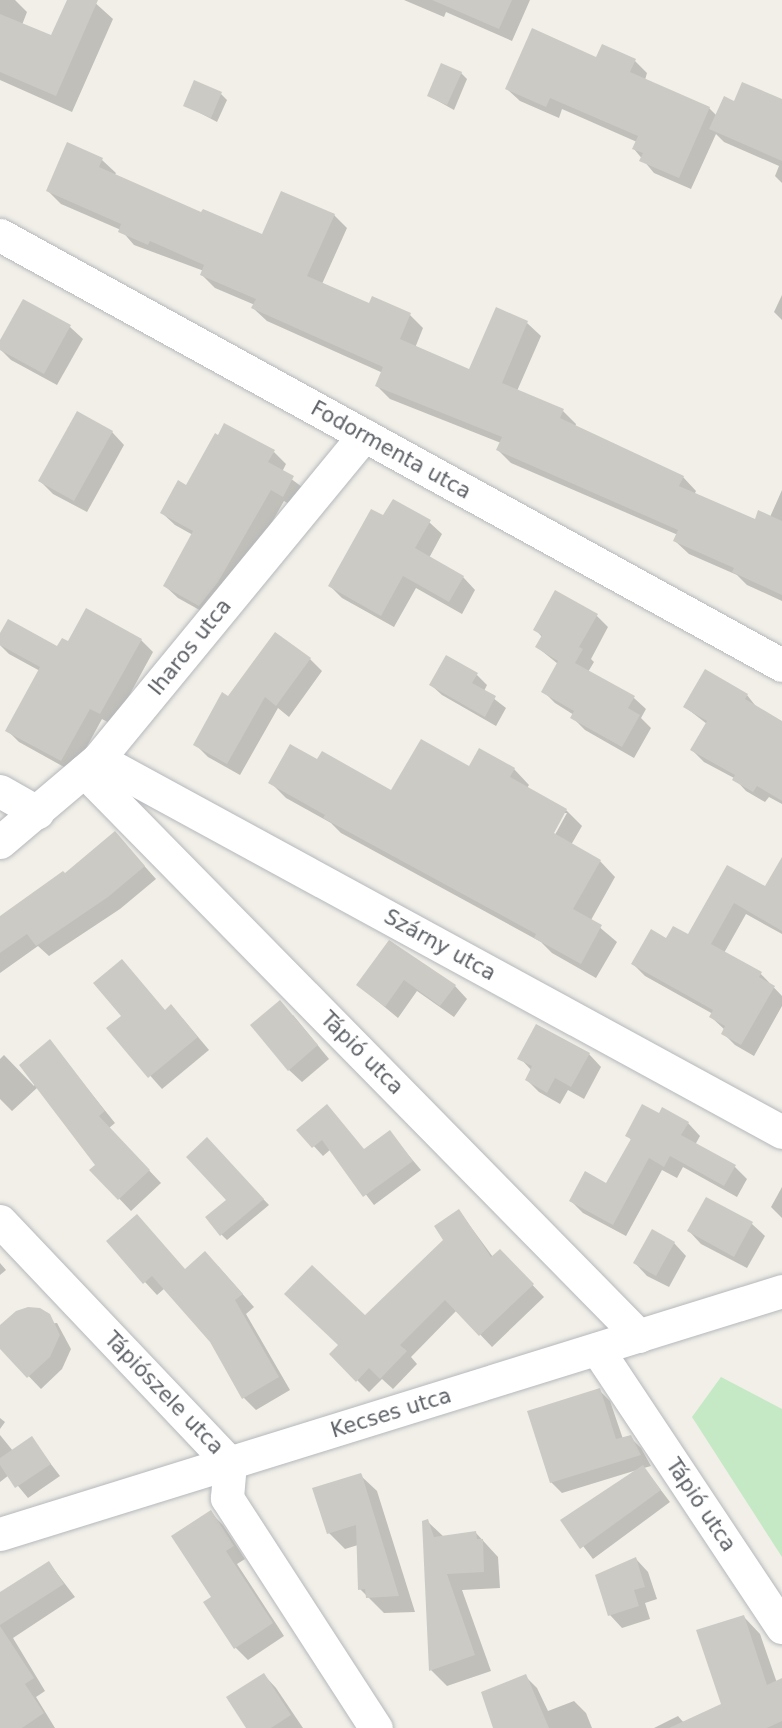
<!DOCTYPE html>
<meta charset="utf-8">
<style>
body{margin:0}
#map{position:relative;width:782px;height:1728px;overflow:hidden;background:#f1efe8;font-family:"DejaVu Sans",sans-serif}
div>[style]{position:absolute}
.green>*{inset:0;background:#c5e8c5}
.shadow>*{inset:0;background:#0003}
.building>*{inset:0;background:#cccac5}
.roads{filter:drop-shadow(0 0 2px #b5b8bc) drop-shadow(0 0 2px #b5b8bc)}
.street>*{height:33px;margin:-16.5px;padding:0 16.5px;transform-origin:16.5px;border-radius:16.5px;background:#fff}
span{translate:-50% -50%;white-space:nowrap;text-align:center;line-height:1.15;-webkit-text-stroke:6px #fff;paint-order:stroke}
.street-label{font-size:21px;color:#5f6368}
</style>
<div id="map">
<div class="green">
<i style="clip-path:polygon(721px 1377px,782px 1409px,782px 1557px,692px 1417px)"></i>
</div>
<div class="shadow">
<i style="clip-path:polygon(0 0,15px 0,27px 12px,22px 25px,52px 38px,68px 0,92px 0,113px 19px,72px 112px,0 80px)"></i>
<i style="clip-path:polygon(404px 0,530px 0,512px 41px,446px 12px,444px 17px)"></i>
<i style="clip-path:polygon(597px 59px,635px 61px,647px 73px,645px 80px,709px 108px,717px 116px,735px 103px,782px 101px,782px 183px,775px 176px,779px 166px,724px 142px,716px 134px,691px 189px,654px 173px,634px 149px,637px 142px,562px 109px,559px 118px,520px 101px,507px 89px)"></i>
<i style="clip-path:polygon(461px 73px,467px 79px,454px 110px,429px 96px)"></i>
<i style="clip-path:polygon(221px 94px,227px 100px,217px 122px,185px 105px)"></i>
<i style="clip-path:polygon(68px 145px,102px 160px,116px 173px,114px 176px,202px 215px,263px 237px,334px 215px,347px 228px,322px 284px,370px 305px,410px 315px,423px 328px,415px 348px,470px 372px,497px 309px,527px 323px,541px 336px,517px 391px,563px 411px,576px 424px,575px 427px,683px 477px,696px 491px,694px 495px,756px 522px,770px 517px,782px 490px,782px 601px,747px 585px,737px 575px,689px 554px,675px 541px,678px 535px,511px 463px,498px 450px,501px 443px,390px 399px,377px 386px,383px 373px,267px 321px,253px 308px,255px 305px,215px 288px,202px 275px,204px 271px,134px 245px,121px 230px,61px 204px,48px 191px)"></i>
<i style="clip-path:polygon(782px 295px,782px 320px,774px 312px)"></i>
<i style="clip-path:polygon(70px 327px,83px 339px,57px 385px,11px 360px,0 349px,0 344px)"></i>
<i style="clip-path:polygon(112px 432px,124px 445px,87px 512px,53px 494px,40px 481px)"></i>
<i style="clip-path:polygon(274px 452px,286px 464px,282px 472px,306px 490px,296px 508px,284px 501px,230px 595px,212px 617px,178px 598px,165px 586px,193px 535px,175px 525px,162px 513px)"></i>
<i style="clip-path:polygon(384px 518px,429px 522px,442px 534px,429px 558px,463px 577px,475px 590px,462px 614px,416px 588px,394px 627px,342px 598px,330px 586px)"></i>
<i style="clip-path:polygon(596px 615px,608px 627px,591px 659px,594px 662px,588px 672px,634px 698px,646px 709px,641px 718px,651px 728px,634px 758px,585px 730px,573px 718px,574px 715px,555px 703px,543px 691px,558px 664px,537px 647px,542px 637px,535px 629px)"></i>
<i style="clip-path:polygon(0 637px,58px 648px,68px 643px,141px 640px,153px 652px,113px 725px,102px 719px,73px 772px,19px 742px,7px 730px,40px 671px,9px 654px,0 645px)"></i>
<i style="clip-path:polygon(310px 659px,322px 671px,289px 717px,278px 708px,240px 775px,208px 757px,195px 744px,229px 698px)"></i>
<i style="clip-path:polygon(477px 675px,487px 685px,484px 691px,506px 708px,496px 726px,442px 695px,431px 685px)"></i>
<i style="clip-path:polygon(747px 695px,758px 709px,782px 723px,782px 804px,769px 797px,765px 802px,746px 791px,734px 778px,704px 762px,692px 750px,707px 724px,685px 707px)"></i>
<i style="clip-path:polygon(evenodd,318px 762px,392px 793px,469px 768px,514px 769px,529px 785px,527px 788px,566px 810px,582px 826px,571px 845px,600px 861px,615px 877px,591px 920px,617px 942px,596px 978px,552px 953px,541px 942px,341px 833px,331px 823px,286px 798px,270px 782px,318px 762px,563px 813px,567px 813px,551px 842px,548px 840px,563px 813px)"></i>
<i style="clip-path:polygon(115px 833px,156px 879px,120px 909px,49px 956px,38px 946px,0 973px,0 918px,65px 875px)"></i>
<i style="clip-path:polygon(782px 860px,782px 934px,746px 914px,724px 953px,760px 973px,782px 996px,782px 1006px,754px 1056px,735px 1045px,723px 1033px,725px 1030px,711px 1017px,713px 1014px,645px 976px,633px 964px,667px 940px,688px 936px,727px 868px,766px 888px)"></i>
<i style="clip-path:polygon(389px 942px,455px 986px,467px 999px,454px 1017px,417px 991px,398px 1018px,358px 985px)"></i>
<i style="clip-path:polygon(166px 1011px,183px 1019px,209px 1050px,162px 1089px,108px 1028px)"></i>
<i style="clip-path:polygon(293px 1015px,329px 1059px,302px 1082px,289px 1070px)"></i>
<i style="clip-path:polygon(50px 1042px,115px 1123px,109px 1128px,161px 1183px,131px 1211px,92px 1170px,97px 1165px,38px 1087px,12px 1111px,0 1099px,0 1059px,4px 1055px,34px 1086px)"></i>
<i style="clip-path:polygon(589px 1054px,601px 1067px,584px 1099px,568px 1090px,560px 1104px,539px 1092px,527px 1080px,532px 1071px,520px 1058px)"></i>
<i style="clip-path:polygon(659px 1115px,688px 1123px,700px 1136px,695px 1145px,735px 1167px,747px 1179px,737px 1197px,683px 1167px,677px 1178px,662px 1170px,626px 1236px,583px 1213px,571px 1201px,607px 1185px,632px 1141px,627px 1135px)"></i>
<i style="clip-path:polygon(299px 1130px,365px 1150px,389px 1132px,421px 1170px,374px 1205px,331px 1149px,323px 1156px)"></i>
<i style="clip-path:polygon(207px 1140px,269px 1205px,227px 1240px,221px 1234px,228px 1200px)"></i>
<i style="clip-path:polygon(782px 1187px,782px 1218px,771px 1207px)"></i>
<i style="clip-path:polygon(707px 1199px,752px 1224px,765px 1236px,747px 1268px,701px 1244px,689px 1231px)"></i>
<i style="clip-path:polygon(459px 1211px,493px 1257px,500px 1251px,544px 1297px,492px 1347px,457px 1310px,411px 1357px,417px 1364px,393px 1389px,382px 1379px,369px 1392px,331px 1354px,365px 1317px,446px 1241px)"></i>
<i style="clip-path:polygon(108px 1242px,186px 1270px,218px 1266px,254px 1307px,246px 1314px,290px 1390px,256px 1410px,244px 1398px,211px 1341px,165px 1288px,157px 1295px)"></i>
<i style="clip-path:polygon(674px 1243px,686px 1256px,669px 1287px,647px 1276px,635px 1263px)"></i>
<i style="clip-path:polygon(0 1263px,6px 1270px,0 1275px)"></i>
<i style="clip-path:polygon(57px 1323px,71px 1349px,62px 1369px,41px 1389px,0 1346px,0 1328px)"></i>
<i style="clip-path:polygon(599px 1390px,610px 1401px,623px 1439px,630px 1437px,641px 1448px,651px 1466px,644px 1468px,670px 1502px,593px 1559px,563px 1520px,637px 1470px,562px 1493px,551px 1482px)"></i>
<i style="clip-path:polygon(0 1418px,5px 1422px,0 1429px)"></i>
<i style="clip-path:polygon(0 1435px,13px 1451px,31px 1438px,60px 1476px,28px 1498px,9px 1475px,0 1482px)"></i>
<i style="clip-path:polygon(360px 1475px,377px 1491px,415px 1612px,384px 1613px,360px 1589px,358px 1545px,345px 1549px,329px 1533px)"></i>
<i style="clip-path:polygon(210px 1512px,223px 1525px,245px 1559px,237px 1564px,284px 1636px,248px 1660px,235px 1647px,213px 1598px)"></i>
<i style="clip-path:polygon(427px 1521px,444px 1537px,476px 1533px,498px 1557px,500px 1588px,462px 1590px,491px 1671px,447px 1686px,431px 1670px)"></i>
<i style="clip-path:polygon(636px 1559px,648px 1572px,657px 1599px,645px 1603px,650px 1619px,622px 1628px,610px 1615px)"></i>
<i style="clip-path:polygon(49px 1563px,75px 1597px,13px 1638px,45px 1691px,36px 1697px,55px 1728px,0 1728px,0 1595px)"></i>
<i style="clip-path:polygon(744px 1617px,760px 1634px,777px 1683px,782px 1681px,782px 1728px,654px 1728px,678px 1716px,684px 1723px,723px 1705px)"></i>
<i style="clip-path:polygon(264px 1675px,276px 1688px,303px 1728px,248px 1728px)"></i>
<i style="clip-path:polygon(525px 1676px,537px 1688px,548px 1711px,574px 1701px,586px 1713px,592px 1728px,496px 1728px)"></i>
</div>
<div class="building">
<i style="clip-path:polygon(67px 0,98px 0,56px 96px,0 72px,0 14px,51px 35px)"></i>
<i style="clip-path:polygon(432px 0,512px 0,499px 29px)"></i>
<i style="clip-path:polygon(532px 28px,596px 57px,602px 44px,636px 59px,630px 72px,710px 107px,679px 178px,639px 161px,643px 153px,632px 149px,638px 136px,550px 98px,546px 107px,505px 89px)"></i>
<i style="clip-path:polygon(441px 63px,462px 72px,447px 105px,427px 96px)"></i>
<i style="clip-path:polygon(194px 80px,222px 92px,211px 118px,183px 106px)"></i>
<i style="clip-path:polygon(742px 82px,782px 99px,782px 161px,709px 129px,724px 96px,734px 101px)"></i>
<i style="clip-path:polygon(67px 142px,103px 158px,99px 167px,201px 212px,203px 209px,262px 234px,281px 191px,335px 214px,307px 276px,369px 303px,372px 296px,411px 313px,400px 339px,469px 369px,496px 307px,528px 321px,502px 383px,564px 409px,560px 418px,684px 476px,679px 486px,755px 519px,758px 510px,782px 521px,782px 595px,732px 572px,734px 568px,673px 541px,678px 530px,496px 450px,502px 437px,375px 386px,383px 367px,251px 308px,256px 299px,200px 275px,204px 265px,150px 241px,148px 245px,118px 232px,121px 224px,46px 191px)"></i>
<i style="clip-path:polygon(23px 299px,71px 325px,44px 374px,0 350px,0 340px)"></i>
<i style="clip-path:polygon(77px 411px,113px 431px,74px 501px,38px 481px)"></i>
<i style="clip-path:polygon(224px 423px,275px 450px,268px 462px,294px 476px,283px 497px,271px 490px,218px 582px,199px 606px,163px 586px,193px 531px,160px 513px,178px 480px,186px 485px,215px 433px,218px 435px)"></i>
<i style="clip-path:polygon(393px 499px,431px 520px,415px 548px,464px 576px,449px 602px,403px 576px,381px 616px,328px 586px,371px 509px,383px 515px)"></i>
<i style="clip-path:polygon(555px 590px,598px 614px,579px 647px,583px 649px,575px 663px,635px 696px,628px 708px,640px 715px,622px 747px,570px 718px,574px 711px,541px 692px,558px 661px,535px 647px,542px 635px,533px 630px)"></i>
<i style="clip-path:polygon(86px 608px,142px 639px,100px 714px,90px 709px,61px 761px,5px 731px,40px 667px,0 645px,0 633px,8px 619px,57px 646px,62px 638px,68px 641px)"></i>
<i style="clip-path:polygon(275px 632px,311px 658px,276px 706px,265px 697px,227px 764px,193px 745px,222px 692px,228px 696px)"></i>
<i style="clip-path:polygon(446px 655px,478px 673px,472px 683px,496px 696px,485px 717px,429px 685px)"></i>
<i style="clip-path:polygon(705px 669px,748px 694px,745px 699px,782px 721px,782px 801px,757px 786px,753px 792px,732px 780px,735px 775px,690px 750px,707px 721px,683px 707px)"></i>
<i style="clip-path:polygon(421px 739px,469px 766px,479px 748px,515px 768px,510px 777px,567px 809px,554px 833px,601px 860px,573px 909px,602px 925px,581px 964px,534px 938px,536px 934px,323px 818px,325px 815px,268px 783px,290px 744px,317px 759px,322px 751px,391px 790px)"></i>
<i style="clip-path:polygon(115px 831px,145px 866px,108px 897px,36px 946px,27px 934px,0 953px,0 916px,63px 871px,65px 873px)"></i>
<i style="clip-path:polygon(782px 857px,782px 931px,734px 903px,711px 944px,762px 972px,759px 977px,775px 986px,741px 1045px,721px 1034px,725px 1026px,709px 1017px,713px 1010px,631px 964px,651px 929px,666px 938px,673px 926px,688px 934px,727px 865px,765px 886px)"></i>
<i style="clip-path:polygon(389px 940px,456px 985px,440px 1006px,404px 980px,385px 1007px,356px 985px)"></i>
<i style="clip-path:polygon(122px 959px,165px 1010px,171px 1004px,198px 1037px,148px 1078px,106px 1028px,121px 1016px,93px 983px)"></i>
<i style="clip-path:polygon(280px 1000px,318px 1045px,288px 1071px,250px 1025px)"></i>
<i style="clip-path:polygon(536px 1024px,590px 1053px,571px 1087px,555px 1078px,547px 1093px,525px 1080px,532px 1066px,517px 1059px)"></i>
<i style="clip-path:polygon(50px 1039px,105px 1111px,99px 1116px,150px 1170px,118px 1200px,89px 1170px,95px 1165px,19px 1065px)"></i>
<i style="clip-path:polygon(327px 1104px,364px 1149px,390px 1130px,413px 1161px,363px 1197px,322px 1140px,312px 1148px,296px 1130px)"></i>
<i style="clip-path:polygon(642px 1104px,659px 1113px,662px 1107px,689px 1122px,681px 1135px,736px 1165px,724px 1186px,670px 1156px,664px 1167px,649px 1158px,613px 1225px,569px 1201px,585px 1171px,606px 1183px,631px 1139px,625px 1136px)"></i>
<i style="clip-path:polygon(207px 1137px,264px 1199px,220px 1236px,205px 1217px,226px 1200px,186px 1157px)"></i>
<i style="clip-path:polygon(706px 1197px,753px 1222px,734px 1257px,687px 1231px)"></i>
<i style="clip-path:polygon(459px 1209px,491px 1257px,500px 1249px,534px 1284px,479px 1336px,445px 1300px,400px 1345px,407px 1351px,380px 1379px,369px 1368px,356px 1382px,329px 1354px,338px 1345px,284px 1294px,312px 1265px,365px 1315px,443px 1240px,434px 1226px)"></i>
<i style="clip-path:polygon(137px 1214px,185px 1269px,205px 1251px,243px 1294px,235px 1300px,279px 1377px,242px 1399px,210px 1342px,152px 1276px,143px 1284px,106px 1241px)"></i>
<i style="clip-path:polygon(652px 1229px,675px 1242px,656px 1276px,633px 1263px)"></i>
<i style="clip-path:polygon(28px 1307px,40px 1308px,50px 1314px,60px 1335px,50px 1357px,27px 1378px,0 1349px,0 1325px,16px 1311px)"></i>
<i style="clip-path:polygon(600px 1388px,616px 1439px,631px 1435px,641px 1455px,550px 1483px,527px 1411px)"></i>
<i style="clip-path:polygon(32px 1436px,51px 1464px,15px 1488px,0 1465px,0 1458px)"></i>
<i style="clip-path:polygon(643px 1465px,661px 1490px,580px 1549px,560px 1520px)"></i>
<i style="clip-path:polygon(361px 1473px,362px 1475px,399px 1596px,366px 1598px,365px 1589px,358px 1590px,356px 1525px,327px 1534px,312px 1488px)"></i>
<i style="clip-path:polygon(211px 1510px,234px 1546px,226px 1551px,273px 1623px,234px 1649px,203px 1602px,211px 1597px,171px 1536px)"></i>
<i style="clip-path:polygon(428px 1519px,434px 1537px,476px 1531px,477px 1539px,483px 1539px,484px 1572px,447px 1574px,475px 1655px,429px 1671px,422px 1521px)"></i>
<i style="clip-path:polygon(636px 1557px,645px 1587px,634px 1590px,639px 1606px,608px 1616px,595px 1575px)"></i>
<i style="clip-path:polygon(49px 1561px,64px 1584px,0 1625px,0 1592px)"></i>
<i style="clip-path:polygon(744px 1615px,767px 1685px,782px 1678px,782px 1721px,767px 1728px,669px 1728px,721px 1704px,696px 1630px)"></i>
<i style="clip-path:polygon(0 1626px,34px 1678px,25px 1684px,44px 1713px,22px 1728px,0 1728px)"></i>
<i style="clip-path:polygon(264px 1673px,291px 1715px,271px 1728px,246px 1728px,226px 1697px)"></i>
<i style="clip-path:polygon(526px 1674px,549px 1728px,493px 1728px,481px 1692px)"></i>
</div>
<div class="roads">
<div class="street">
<i style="left:0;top:235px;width:892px;rotate:28.81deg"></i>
<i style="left:98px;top:759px;width:779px;rotate:28.6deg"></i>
<i style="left:84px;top:771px;width:792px;rotate:45.51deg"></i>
<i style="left:0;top:791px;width:43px;rotate:29.6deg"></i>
<i style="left:0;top:842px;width:128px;rotate:-40.3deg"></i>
<i style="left:98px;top:759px;width:419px;rotate:-50.6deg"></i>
<i style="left:0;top:1221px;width:334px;rotate:46.5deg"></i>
<i style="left:230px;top:1463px;width:35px;rotate:95deg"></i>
<i style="left:227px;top:1498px;width:274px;rotate:57.1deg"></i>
<i style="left:597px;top:1349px;width:334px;rotate:56.4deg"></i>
<i style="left:0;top:1534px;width:819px;rotate:-17.26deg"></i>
</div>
</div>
<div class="street-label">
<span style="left:391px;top:450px;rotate:29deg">Fodormenta utca</span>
<span style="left:190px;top:647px;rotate:-51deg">Iharos utca</span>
<span style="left:440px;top:945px;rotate:29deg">Szárny utca</span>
<span style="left:362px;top:1053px;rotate:45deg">Tápió utca</span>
<span style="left:164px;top:1393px;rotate:46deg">Tápiószele utca</span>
<span style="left:391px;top:1413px;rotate:-17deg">Kecses utca</span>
<span style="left:701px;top:1505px;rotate:56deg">Tápió utca</span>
</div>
</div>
